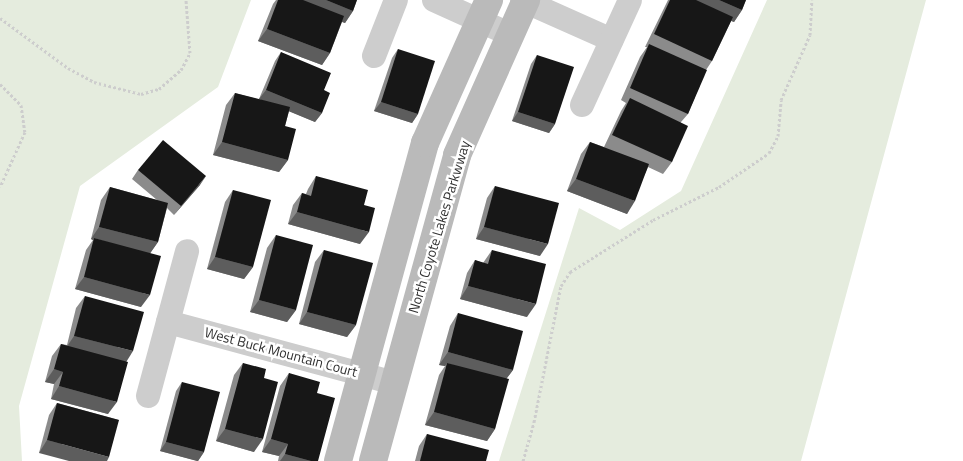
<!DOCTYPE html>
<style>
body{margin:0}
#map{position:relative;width:963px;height:461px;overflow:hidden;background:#fff;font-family:"Titillium Web",sans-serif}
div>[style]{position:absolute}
.green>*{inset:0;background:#e5ecde}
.path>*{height:3px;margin-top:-1.5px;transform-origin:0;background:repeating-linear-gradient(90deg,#cdcdcd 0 2.5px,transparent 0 5px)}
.street>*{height:24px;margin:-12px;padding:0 12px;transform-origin:12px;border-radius:12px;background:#cdcdcd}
.secondary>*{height:28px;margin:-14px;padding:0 14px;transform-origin:14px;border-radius:14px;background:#bababa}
.wall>*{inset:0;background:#8b8b8b}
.shaded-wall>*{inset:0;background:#5d5d5d}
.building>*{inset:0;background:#171717}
span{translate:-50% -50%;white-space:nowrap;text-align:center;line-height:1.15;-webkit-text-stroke:5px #fff;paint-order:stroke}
.street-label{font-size:14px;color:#303030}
</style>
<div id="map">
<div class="green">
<i style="clip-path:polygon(0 0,251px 0,218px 87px,80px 186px,19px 406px,22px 461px,0 461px)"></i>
<i style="clip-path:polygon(767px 0,926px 0,801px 461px,499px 461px,579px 208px,620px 230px,681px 191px)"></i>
</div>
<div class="path">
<i style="left:0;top:18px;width:84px;rotate:36.3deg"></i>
<i style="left:68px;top:68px;width:30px;rotate:28deg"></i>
<i style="left:94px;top:82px;width:49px;rotate:14.3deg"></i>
<i style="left:141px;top:94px;width:19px;rotate:-16deg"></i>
<i style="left:159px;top:89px;width:29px;rotate:-41deg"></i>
<i style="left:181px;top:70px;width:19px;rotate:-62deg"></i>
<i style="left:190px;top:53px;width:53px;rotate:-94.3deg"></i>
<i style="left:0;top:84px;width:30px;rotate:45deg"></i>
<i style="left:21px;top:105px;width:27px;rotate:82deg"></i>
<i style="left:25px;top:132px;width:60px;rotate:114.4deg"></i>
<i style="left:523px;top:461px;width:41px;rotate:-74.2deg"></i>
<i style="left:534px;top:422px;width:139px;rotate:-78.8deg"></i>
<i style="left:561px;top:286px;width:17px;rotate:-57deg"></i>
<i style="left:570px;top:272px;width:98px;rotate:-32.1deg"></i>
<i style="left:653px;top:220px;width:74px;rotate:-26.6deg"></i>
<i style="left:719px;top:187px;width:60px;rotate:-34.2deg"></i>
<i style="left:769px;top:153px;width:19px;rotate:-62deg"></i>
<i style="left:778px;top:136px;width:36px;rotate:-85deg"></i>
<i style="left:781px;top:100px;width:71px;rotate:-66deg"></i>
<i style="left:810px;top:35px;width:35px;rotate:-87deg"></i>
</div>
<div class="street">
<i style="left:434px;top:0;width:85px;rotate:24.4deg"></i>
<i style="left:522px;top:0;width:98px;rotate:24deg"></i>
<i style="left:374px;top:56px;width:60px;rotate:-68.6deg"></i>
<i style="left:582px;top:105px;width:115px;rotate:-65.4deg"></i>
<i style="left:168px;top:322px;width:234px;rotate:15.1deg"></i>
<i style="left:148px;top:396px;width:150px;rotate:-74.9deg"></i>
</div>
<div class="secondary">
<i style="left:338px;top:461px;width:330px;rotate:-74.7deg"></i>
<i style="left:425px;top:143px;width:157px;rotate:-65.9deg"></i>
<i style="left:373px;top:461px;width:317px;rotate:-74.6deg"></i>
<i style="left:457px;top:155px;width:170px;rotate:-66deg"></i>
</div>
<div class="wall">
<i style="clip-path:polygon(276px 0,357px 0,353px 11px,345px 23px,342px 22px,330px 53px,322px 65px,258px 41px,273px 4px)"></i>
<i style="clip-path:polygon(668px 0,746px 0,742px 10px,734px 22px,731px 21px,712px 61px,706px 70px,688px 114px,681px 122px,672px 162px,663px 174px,648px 167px,627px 214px,567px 191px,581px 154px,590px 142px,604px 147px,621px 111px,626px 103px,621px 100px,640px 57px,647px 47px,645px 47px)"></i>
<i style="clip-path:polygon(398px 49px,418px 114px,412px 123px,374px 111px,392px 58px)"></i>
<i style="clip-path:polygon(281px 52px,324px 90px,322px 113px,315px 122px,289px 111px,285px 126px,288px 160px,279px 172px,213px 155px,226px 105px,235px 93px,264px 101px,259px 99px,275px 61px)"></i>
<i style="clip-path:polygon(537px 55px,555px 124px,549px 133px,512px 121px,531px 64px)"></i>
<i style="clip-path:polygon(138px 170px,200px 185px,174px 215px,167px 208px,158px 242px,150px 253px,141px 307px,75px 289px,86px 250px,93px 240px,91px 239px,101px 200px,110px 187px,157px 200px,132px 179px)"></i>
<i style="clip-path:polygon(316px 176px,364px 205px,360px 244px,288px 224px,293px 205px,302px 193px,306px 194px,308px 189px)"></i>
<i style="clip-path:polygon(495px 186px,540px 256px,476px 239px,487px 198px)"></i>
<i style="clip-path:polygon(233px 190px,253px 267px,244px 279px,207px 269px,225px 202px)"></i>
<i style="clip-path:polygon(276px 235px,296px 310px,287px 322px,250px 312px,267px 248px)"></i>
<i style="clip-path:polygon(324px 250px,356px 325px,347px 337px,299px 324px,315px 262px)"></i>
<i style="clip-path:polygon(492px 250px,527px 317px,460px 299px,467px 273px,475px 260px,483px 263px)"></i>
<i style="clip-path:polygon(85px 296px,126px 361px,108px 414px,51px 399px,54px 384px,45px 382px,52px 356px,61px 344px,67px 345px,76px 308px)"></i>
<i style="clip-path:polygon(458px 313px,513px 370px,506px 379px,495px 429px,487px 441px,425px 425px,439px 375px,445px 366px,439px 365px,450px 326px)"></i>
<i style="clip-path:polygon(243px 363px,264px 378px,254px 452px,216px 441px,234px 375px)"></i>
<i style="clip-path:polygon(289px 373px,317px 393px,318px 461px,278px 461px,279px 456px,262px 452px,280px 386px)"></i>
<i style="clip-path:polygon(182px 382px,204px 452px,198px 461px,160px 451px,176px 391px)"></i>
<i style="clip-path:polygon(57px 403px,119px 420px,39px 453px,49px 415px)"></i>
<i style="clip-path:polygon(427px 434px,486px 461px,415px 461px,419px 446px)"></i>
</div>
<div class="shaded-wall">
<i style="clip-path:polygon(286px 0,326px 0,353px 11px,345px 23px)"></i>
<i style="clip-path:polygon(682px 0,719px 0,742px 10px,734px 22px)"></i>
<i style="clip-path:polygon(267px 29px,330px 53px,322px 65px,258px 41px)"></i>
<i style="clip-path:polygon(266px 90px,322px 113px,315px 122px,259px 99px)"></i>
<i style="clip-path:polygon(381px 102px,418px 114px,412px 123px,374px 111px)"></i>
<i style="clip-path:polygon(518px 112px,555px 124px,549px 133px,512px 121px)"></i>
<i style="clip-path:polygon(222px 142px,288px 160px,279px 172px,213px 155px)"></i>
<i style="clip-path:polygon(206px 176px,200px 185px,174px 215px,181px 206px)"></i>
<i style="clip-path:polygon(576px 179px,635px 201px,627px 214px,567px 191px)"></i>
<i style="clip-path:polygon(297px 212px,369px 232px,360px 244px,288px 224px)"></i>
<i style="clip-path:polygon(99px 227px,158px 242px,149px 255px,94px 238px,93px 240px,91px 239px)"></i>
<i style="clip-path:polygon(484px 227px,548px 244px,540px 256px,476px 239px)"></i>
<i style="clip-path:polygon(215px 257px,253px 267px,244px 279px,207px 269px)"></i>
<i style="clip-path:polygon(84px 277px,150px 295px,141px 307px,75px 289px)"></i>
<i style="clip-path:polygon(468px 286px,536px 304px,527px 317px,460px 299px)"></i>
<i style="clip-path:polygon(259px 300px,296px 310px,287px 322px,250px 312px)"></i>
<i style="clip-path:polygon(307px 312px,356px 325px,347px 337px,299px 324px)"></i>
<i style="clip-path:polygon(74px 336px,133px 351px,125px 364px,66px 348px)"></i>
<i style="clip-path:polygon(448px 352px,513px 370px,504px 382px,447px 363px,445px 366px,439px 365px)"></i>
<i style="clip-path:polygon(54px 369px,63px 372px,54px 384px,45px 382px)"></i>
<i style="clip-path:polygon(59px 386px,117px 402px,108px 414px,51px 399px)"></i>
<i style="clip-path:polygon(434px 412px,495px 429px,487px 441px,425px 425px)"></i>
<i style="clip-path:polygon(225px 429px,263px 439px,254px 452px,216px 441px)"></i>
<i style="clip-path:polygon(271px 439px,288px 444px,279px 456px,262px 452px)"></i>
<i style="clip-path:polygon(47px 440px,109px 457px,107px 461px,69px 461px,39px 453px)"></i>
<i style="clip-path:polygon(166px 442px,204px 452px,198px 461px,197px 461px,160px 451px)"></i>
<i style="clip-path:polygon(285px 454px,311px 461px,280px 461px)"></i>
</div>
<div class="building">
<i style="clip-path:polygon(278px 0,303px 0,344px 16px,330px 53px,267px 29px)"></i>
<i style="clip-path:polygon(326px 0,357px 0,353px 11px)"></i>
<i style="clip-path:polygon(670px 0,696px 0,733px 17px,712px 61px,654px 34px)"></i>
<i style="clip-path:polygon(719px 0,746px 0,742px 10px)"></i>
<i style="clip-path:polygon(649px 44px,707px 70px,688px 114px,630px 88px)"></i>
<i style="clip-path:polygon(398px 49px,435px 61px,418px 114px,381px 102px)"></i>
<i style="clip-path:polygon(281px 52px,331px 73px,324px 90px,330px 93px,322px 113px,266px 90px)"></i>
<i style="clip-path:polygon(537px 55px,574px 67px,555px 124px,518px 112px)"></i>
<i style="clip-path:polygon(235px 93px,290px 107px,285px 126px,296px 129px,288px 160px,222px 142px)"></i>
<i style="clip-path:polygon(630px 98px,688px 126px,672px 162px,612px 135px)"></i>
<i style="clip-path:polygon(163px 140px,206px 176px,181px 206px,138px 170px)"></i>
<i style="clip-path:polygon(590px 142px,649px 164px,635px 201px,576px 179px)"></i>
<i style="clip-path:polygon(316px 176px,368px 190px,364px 205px,375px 208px,369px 232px,297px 212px,302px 193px,311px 196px)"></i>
<i style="clip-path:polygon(495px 186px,559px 203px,548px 244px,484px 227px)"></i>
<i style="clip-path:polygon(110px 187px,168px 203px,158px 242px,99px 227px)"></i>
<i style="clip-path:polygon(233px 190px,271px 200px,253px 267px,215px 257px)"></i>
<i style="clip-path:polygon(276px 235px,313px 245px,296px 310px,259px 300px)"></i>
<i style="clip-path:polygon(94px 238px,161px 256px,150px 295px,84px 277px)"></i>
<i style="clip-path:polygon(324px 250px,373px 263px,356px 325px,307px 312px)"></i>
<i style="clip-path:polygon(492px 250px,546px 264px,536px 304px,468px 286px,475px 260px,488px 264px)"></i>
<i style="clip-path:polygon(85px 296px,144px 312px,133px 351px,74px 336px)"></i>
<i style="clip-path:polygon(458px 313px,523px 331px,513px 370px,448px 352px)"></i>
<i style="clip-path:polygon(61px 344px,128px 362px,117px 402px,59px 386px,63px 372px,54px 369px)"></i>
<i style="clip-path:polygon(243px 363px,266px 369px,264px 378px,278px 382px,263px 439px,225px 429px)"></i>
<i style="clip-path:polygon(447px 363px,509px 379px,495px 429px,434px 412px)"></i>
<i style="clip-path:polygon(289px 373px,320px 382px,317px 393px,335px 398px,318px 461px,311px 461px,285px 454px,288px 444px,271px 439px)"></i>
<i style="clip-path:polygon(182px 382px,220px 392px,204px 452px,166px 442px)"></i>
<i style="clip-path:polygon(57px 403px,119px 420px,109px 457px,47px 440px)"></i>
<i style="clip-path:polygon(427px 434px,489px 450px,486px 461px,420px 461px)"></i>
</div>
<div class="street-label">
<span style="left:439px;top:227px;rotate:-73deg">North Coyote Lakes Parkwway</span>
<span style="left:281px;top:352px;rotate:15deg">West Buck Mountain Court</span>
</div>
</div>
